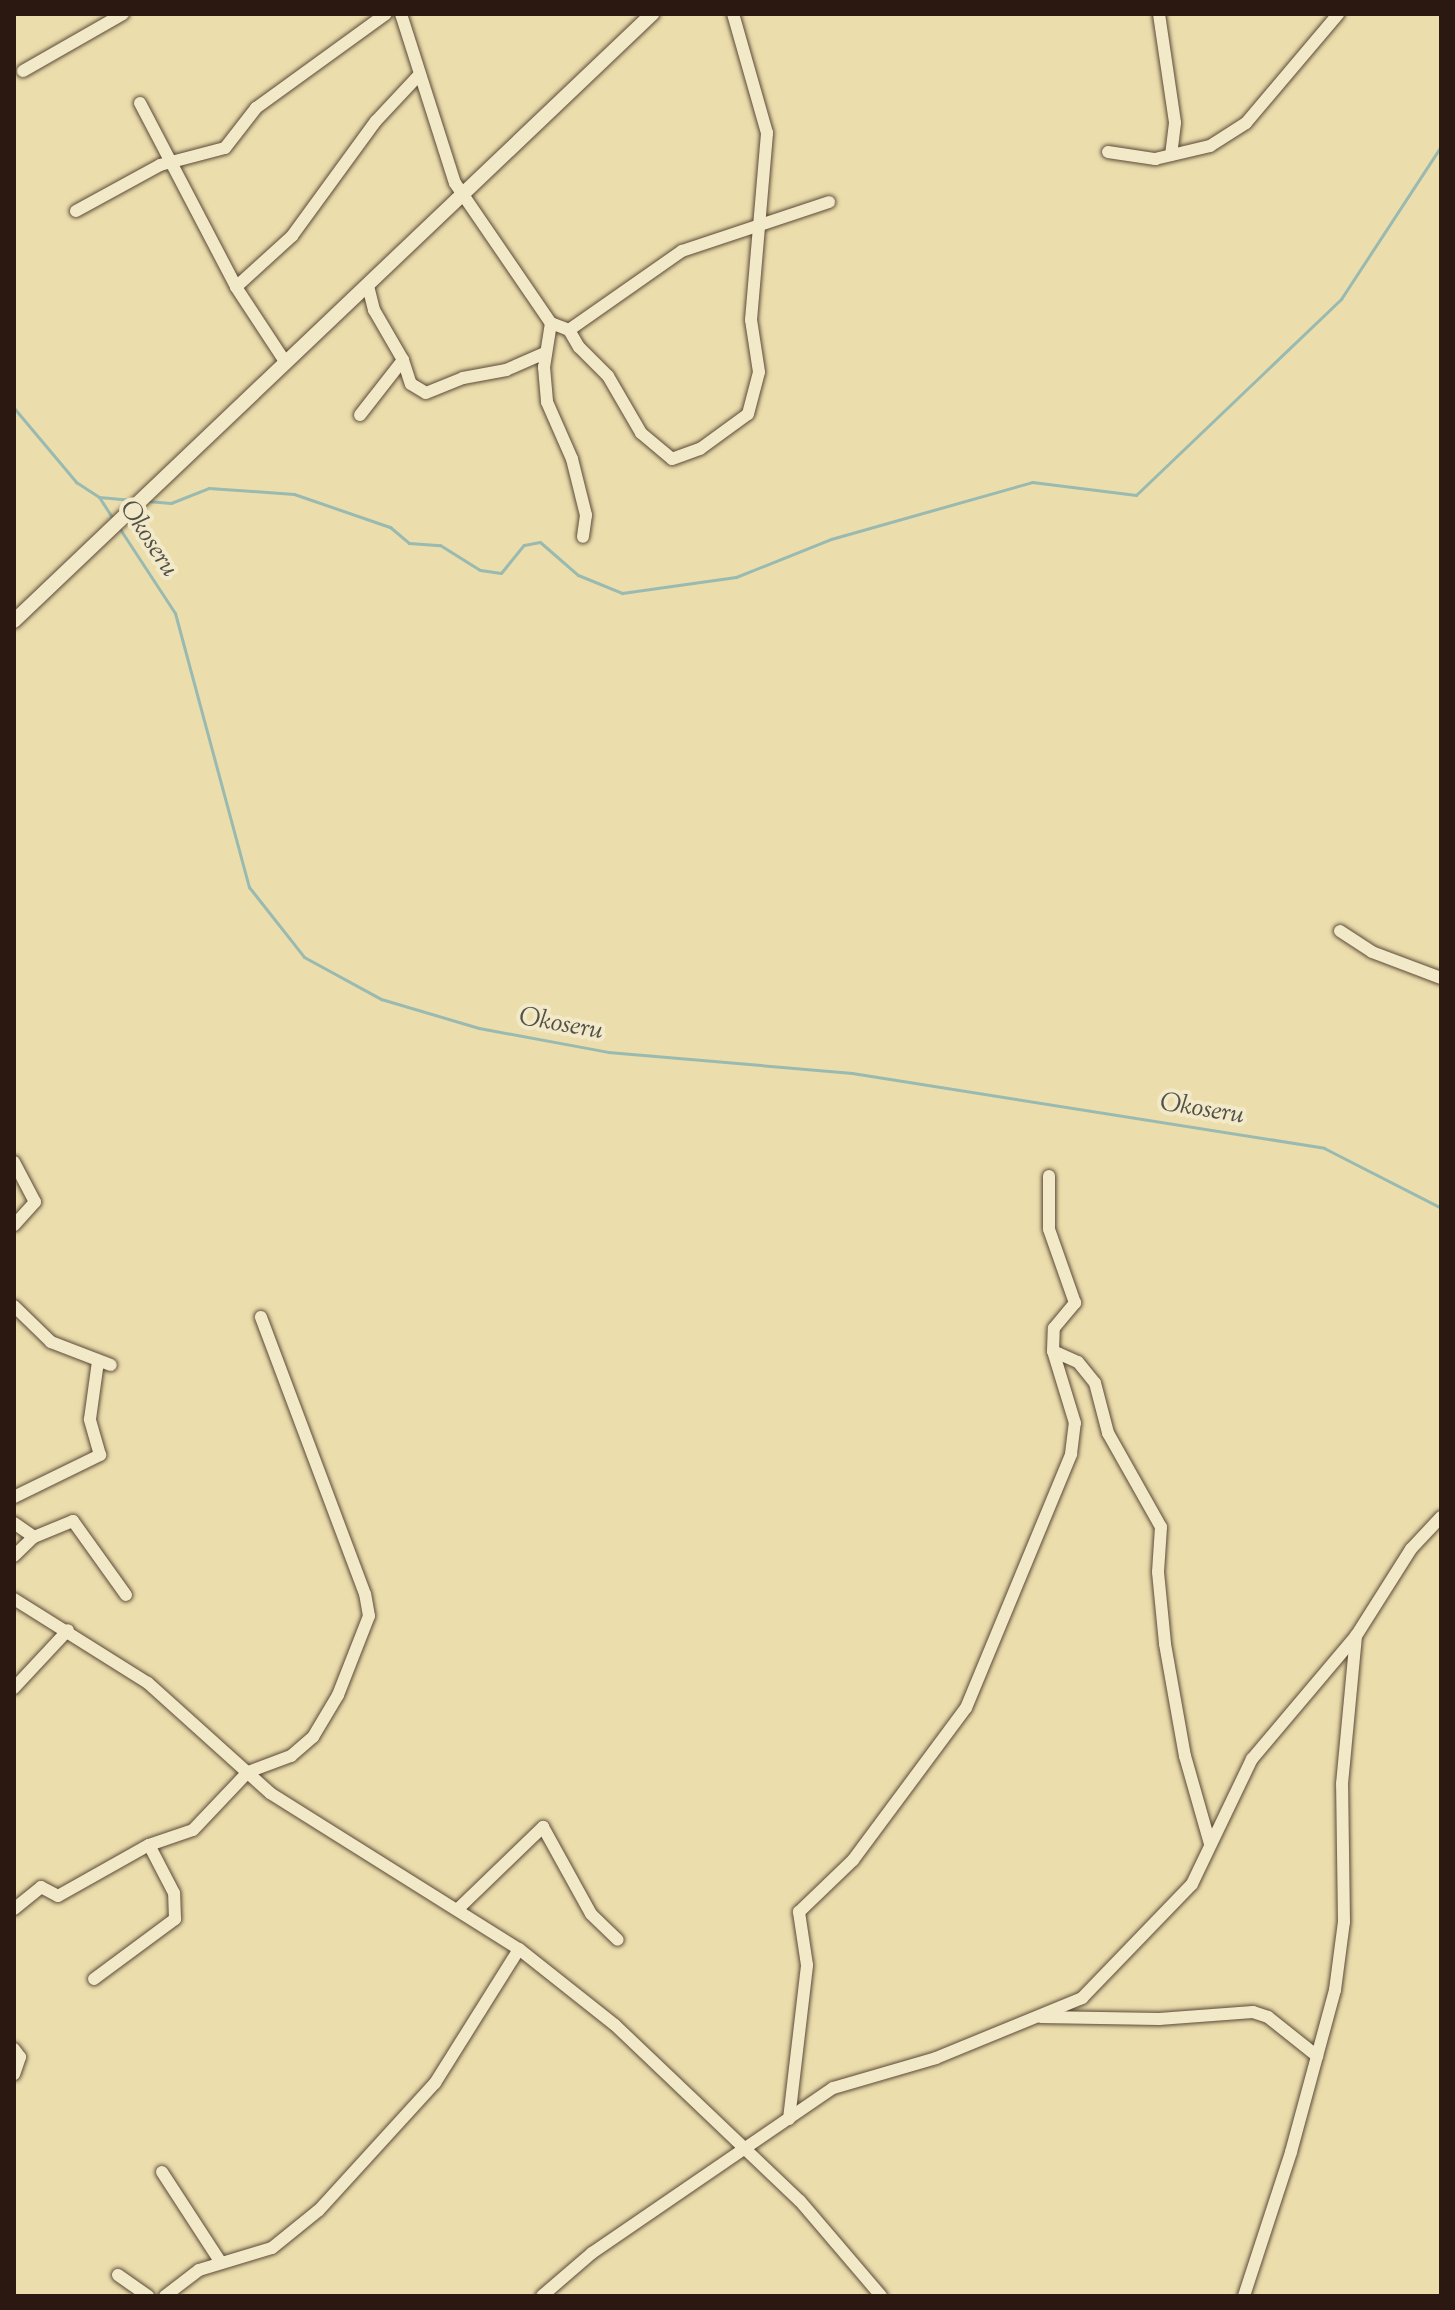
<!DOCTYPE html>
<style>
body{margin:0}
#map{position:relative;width:1455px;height:2310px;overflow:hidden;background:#ebddac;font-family:"Sorts Mill Goudy",serif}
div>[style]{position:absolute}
.stream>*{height:3px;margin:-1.5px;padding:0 1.5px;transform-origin:1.5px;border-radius:1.5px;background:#99bab1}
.roads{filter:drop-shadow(0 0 2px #5b4a38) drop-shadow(0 0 2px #5b4a38)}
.minor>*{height:12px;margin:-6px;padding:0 6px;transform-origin:6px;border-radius:6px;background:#f2e9c9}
.tertiary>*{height:14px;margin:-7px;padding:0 7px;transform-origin:7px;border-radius:7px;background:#f2e9c9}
span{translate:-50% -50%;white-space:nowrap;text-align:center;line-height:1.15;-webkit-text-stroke:8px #f2e9c9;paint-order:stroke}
.water-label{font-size:26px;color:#525149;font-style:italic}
.frame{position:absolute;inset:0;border:16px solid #2b1911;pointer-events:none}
</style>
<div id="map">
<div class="stream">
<i style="left:14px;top:408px;width:97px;rotate:50deg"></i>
<i style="left:76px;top:482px;width:27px;rotate:33deg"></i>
<i style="left:99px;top:497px;width:27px;rotate:57deg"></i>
<i style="left:99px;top:497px;width:36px;rotate:5deg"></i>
<i style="left:147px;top:501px;width:24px;rotate:5deg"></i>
<i style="left:171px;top:503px;width:41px;rotate:-21.5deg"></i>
<i style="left:209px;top:488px;width:85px;rotate:4deg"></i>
<i style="left:294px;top:494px;width:102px;rotate:19deg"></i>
<i style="left:390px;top:527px;width:25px;rotate:40deg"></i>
<i style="left:409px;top:543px;width:31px;rotate:4deg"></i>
<i style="left:440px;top:545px;width:47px;rotate:32deg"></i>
<i style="left:480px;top:570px;width:21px;rotate:8deg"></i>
<i style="left:501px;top:573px;width:36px;rotate:-51deg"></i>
<i style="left:524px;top:545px;width:16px;rotate:-11deg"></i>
<i style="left:540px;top:542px;width:50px;rotate:41deg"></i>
<i style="left:578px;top:575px;width:48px;rotate:22.2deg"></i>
<i style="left:622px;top:593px;width:115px;rotate:-8deg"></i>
<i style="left:736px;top:577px;width:102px;rotate:-21.8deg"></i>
<i style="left:831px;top:539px;width:209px;rotate:-15.8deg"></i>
<i style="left:1032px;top:482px;width:105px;rotate:7.1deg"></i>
<i style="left:1136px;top:495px;width:284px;rotate:-43.7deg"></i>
<i style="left:1341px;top:299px;width:183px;rotate:-56.8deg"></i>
<i style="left:118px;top:526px;width:104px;rotate:56.8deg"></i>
<i style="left:175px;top:613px;width:284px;rotate:74.9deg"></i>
<i style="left:249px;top:887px;width:89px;rotate:51.8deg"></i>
<i style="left:304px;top:957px;width:88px;rotate:28.6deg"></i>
<i style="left:381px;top:999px;width:102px;rotate:16.5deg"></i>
<i style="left:479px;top:1028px;width:131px;rotate:10.5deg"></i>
<i style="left:608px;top:1052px;width:245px;rotate:4.9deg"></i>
<i style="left:852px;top:1073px;width:478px;rotate:9deg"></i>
<i style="left:1324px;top:1148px;width:131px;rotate:27.1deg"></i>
</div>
<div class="roads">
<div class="minor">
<i style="left:401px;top:14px;width:177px;rotate:72.3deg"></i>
<i style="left:455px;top:183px;width:170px;rotate:55.6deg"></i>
<i style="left:551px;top:323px;width:19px;rotate:21deg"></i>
<i style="left:569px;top:330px;width:20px;rotate:60deg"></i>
<i style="left:579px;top:347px;width:41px;rotate:45deg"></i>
<i style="left:608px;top:376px;width:66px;rotate:59.9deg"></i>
<i style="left:641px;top:433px;width:40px;rotate:40deg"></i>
<i style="left:672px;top:459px;width:30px;rotate:-20deg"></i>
<i style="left:700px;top:449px;width:59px;rotate:-36.1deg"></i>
<i style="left:748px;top:414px;width:43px;rotate:-75.3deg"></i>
<i style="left:759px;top:372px;width:53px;rotate:-98.7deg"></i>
<i style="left:751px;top:320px;width:188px;rotate:-85.1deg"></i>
<i style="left:767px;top:133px;width:124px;rotate:-105.9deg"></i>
<i style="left:1159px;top:14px;width:110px;rotate:81.6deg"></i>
<i style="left:1175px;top:123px;width:32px;rotate:97deg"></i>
<i style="left:23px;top:71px;width:115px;rotate:-29.7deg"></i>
<i style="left:140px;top:103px;width:208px;rotate:62.4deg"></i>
<i style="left:236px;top:287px;width:91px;rotate:56.7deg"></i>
<i style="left:1108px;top:152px;width:48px;rotate:8.5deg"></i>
<i style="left:1155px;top:159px;width:57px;rotate:-13.3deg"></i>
<i style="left:1210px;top:146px;width:43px;rotate:-32.6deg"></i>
<i style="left:1246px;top:123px;width:143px;rotate:-49.8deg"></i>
<i style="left:76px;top:211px;width:96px;rotate:-28.7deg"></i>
<i style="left:160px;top:165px;width:67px;rotate:-14.7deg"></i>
<i style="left:225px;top:148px;width:51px;rotate:-52.2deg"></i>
<i style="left:256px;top:108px;width:160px;rotate:-35.9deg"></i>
<i style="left:236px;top:287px;width:76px;rotate:-42.3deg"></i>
<i style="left:292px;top:236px;width:142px;rotate:-53.9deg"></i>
<i style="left:376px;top:121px;width:64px;rotate:-46.9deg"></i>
<i style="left:551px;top:323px;width:45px;rotate:99deg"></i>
<i style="left:544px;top:367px;width:35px;rotate:85deg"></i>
<i style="left:547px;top:402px;width:62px;rotate:66.3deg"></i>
<i style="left:572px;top:459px;width:58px;rotate:76deg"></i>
<i style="left:586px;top:515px;width:22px;rotate:98deg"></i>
<i style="left:569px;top:330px;width:138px;rotate:-35deg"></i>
<i style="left:682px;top:251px;width:155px;rotate:-18.4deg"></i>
<i style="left:403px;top:360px;width:25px;rotate:72deg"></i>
<i style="left:411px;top:384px;width:17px;rotate:31deg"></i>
<i style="left:426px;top:393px;width:40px;rotate:-22deg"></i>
<i style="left:463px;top:378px;width:44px;rotate:-10.5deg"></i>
<i style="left:506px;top:370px;width:43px;rotate:-23.6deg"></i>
<i style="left:360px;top:415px;width:70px;rotate:-52deg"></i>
<i style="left:403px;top:360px;width:58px;rotate:-120.1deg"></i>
<i style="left:374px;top:310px;width:25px;rotate:-104deg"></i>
<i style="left:1340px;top:931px;width:38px;rotate:33deg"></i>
<i style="left:1372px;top:952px;width:74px;rotate:20.6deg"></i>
<i style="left:14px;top:1162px;width:45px;rotate:62.3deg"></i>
<i style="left:35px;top:1202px;width:31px;rotate:132deg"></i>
<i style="left:14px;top:1306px;width:52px;rotate:44.2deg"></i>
<i style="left:51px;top:1342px;width:64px;rotate:21deg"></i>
<i style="left:1053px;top:1351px;width:27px;rotate:24deg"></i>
<i style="left:1078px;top:1362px;width:27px;rotate:51deg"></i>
<i style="left:1095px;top:1383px;width:52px;rotate:75.4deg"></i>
<i style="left:1108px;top:1433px;width:108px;rotate:60.6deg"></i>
<i style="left:1161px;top:1527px;width:45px;rotate:93.8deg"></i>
<i style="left:1158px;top:1572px;width:72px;rotate:84.4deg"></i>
<i style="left:1165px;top:1644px;width:114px;rotate:79.9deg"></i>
<i style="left:1185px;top:1756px;width:91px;rotate:74.1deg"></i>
<i style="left:14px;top:1497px;width:96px;rotate:-26deg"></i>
<i style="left:100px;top:1455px;width:37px;rotate:-106deg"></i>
<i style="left:90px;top:1419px;width:59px;rotate:-82.1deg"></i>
<i style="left:14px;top:1523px;width:24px;rotate:35deg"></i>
<i style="left:14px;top:1556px;width:28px;rotate:-44deg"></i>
<i style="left:34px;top:1537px;width:42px;rotate:-22.3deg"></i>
<i style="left:73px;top:1521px;width:91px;rotate:54.4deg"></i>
<i style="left:14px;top:1599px;width:158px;rotate:32.1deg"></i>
<i style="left:148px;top:1683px;width:164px;rotate:42deg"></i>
<i style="left:270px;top:1793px;width:294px;rotate:32.1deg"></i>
<i style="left:519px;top:1949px;width:122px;rotate:38.4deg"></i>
<i style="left:615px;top:2025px;width:255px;rotate:43.6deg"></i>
<i style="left:800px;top:2201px;width:125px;rotate:49.5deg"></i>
<i style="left:14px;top:1688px;width:79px;rotate:-47deg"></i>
<i style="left:459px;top:1908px;width:117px;rotate:-44deg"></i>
<i style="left:543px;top:1827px;width:99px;rotate:61.1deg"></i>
<i style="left:591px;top:1914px;width:37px;rotate:44deg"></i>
<i style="left:14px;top:1909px;width:35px;rotate:-39deg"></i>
<i style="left:41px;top:1887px;width:19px;rotate:28deg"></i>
<i style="left:58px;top:1896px;width:104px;rotate:-29.3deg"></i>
<i style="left:149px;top:1845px;width:46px;rotate:-18.8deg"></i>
<i style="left:193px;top:1830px;width:80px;rotate:-46.5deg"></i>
<i style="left:248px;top:1772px;width:46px;rotate:-20.4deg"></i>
<i style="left:291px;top:1756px;width:29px;rotate:-41deg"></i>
<i style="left:313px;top:1737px;width:49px;rotate:-59.2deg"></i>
<i style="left:338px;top:1695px;width:85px;rotate:-68.6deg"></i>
<i style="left:369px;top:1616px;width:22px;rotate:-100deg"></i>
<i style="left:365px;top:1594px;width:296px;rotate:-110.6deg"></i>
<i style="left:94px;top:1979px;width:101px;rotate:-36.5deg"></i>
<i style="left:175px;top:1919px;width:26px;rotate:-92deg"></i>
<i style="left:174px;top:1893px;width:54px;rotate:-117.5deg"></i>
<i style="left:1041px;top:2017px;width:118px;rotate:1deg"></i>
<i style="left:1159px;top:2019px;width:94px;rotate:-4.3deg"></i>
<i style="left:1253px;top:2012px;width:16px;rotate:18deg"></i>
<i style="left:1268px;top:2017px;width:63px;rotate:38.5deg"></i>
<i style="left:14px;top:2049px;width:10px;rotate:53deg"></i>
<i style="left:20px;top:2057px;width:18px;rotate:109deg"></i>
<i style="left:789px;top:2119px;width:155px;rotate:-83.3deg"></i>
<i style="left:807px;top:1965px;width:54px;rotate:-98.6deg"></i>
<i style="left:799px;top:1912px;width:75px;rotate:-43.9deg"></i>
<i style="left:853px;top:1860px;width:189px;rotate:-53.4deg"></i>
<i style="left:966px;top:1708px;width:275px;rotate:-67.5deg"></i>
<i style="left:1071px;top:1454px;width:31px;rotate:-83deg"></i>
<i style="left:1075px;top:1423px;width:75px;rotate:-107deg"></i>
<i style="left:1053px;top:1351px;width:23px;rotate:-88deg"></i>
<i style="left:1054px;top:1328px;width:33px;rotate:-50deg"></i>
<i style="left:1075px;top:1303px;width:78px;rotate:-109.4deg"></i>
<i style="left:1049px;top:1229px;width:53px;rotate:-90deg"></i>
<i style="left:162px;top:2172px;width:108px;rotate:57deg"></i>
<i style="left:118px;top:2275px;width:37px;rotate:35deg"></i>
<i style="left:165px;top:2296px;width:43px;rotate:-37.4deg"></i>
<i style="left:199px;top:2270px;width:76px;rotate:-16.8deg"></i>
<i style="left:272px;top:2248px;width:60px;rotate:-39deg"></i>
<i style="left:319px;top:2210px;width:172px;rotate:-47.6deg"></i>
<i style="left:435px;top:2083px;width:158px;rotate:-57.9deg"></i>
<i style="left:542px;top:2296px;width:66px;rotate:-40.7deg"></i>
<i style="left:592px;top:2253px;width:292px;rotate:-34.4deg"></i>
<i style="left:833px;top:2088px;width:107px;rotate:-16.2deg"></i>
<i style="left:936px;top:2058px;width:158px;rotate:-22.3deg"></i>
<i style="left:1082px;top:1998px;width:158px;rotate:-46deg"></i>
<i style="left:1192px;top:1884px;width:139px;rotate:-64.4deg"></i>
<i style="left:1252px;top:1759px;width:161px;rotate:-49.8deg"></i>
<i style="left:1356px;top:1636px;width:103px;rotate:-57.7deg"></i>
<i style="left:1411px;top:1549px;width:44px;rotate:-46.8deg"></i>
<i style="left:1244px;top:2296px;width:151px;rotate:-71.9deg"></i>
<i style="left:1291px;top:2152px;width:168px;rotate:-74.8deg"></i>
<i style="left:1335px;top:1990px;width:69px;rotate:-82.5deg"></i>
<i style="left:1344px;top:1922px;width:138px;rotate:-90.8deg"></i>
<i style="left:1342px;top:1784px;width:149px;rotate:-84.6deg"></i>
</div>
<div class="tertiary">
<i style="left:14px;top:621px;width:881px;rotate:-43.57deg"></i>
</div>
</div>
<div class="water-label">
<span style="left:148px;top:539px;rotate:57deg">Okoseru</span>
<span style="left:561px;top:1025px;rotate:10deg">Okoseru</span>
<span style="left:1202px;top:1110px;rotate:9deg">Okoseru</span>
</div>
<div class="frame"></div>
</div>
